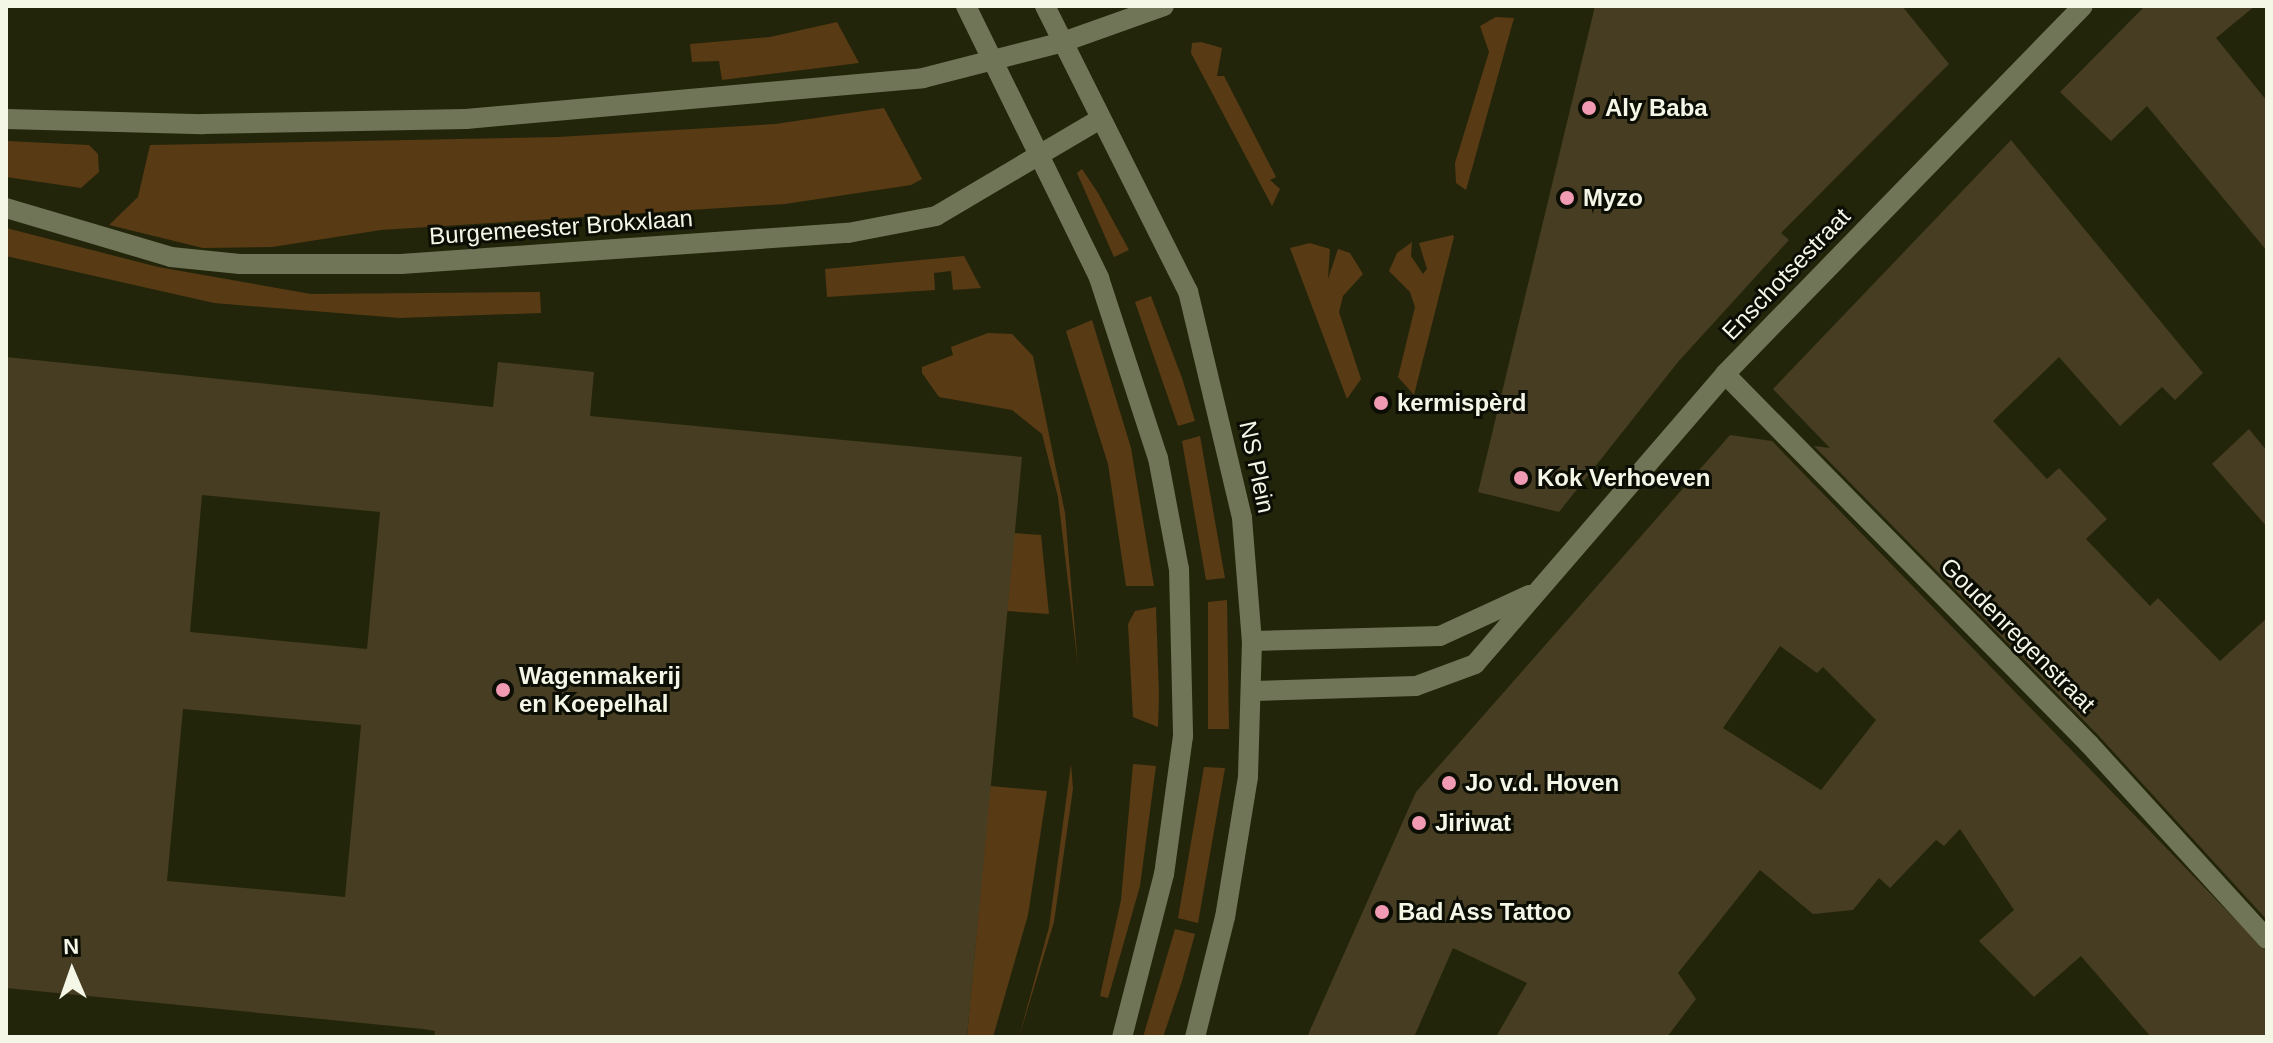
<!DOCTYPE html>
<meta charset="utf-8">
<style>
body{margin:0}
#map{position:relative;width:2273px;height:1043px;overflow:hidden;background:#23250a;font-family:Helvetica,sans-serif}
div>[style]{position:absolute}
.green>*{inset:0;background:#583a15}
.building>*{inset:0;background:#463d22}
.minor>*{height:20px;margin:-10px;padding:0 10px;transform-origin:10px;border-radius:10px;background:#717558}
.tertiary>*{height:20px;margin:-10px;padding:0 10px;transform-origin:10px;border-radius:10px;background:#717558}
.dots>*{width:22px;height:22px;translate:-50% -50%;box-sizing:border-box;border:4px solid #0c0e04;border-radius:50%}
span{translate:-50% -50%;white-space:nowrap;text-align:center;line-height:1.15;-webkit-text-stroke:6px #0c0e04;paint-order:stroke}
.poi-label{font-size:24px;color:#f4f6e6;font-weight:700}
.left{translate:0 -50%;text-align:left}
.street-label{font-size:24px;color:#f4f6e6}
.frame{position:absolute;inset:0;border:8px solid #f4f6e6;pointer-events:none}
.north{position:absolute;left:32px;top:931px;width:80px;height:80px;-webkit-text-stroke:6px #0c0e04;paint-order:stroke;rotate:358deg;font-size:22px;font-weight:700;line-height:32px;text-align:center;color:#f4f6e6}
.north::after{content:'';display:block;margin:auto;width:28px;height:36px;background:#f4f6e6;clip-path:polygon(50% 0,100% 100%,50% 72%,0 100%)}
</style>
<div id="map">
<div class="green">
<i style="clip-path:polygon(1496px 17px,1514px 18px,1466px 190px,1456px 183px,1455px 163px,1489px 52px,1480px 26px)"></i>
<i style="clip-path:polygon(837px 22px,859px 63px,722px 80px,719px 61px,692px 62px,690px 44px,770px 37px)"></i>
<i style="clip-path:polygon(1201px 42px,1222px 48px,1217px 76px,1224px 76px,1276px 177px,1270px 180px,1280px 189px,1272px 206px,1191px 53px,1192px 43px)"></i>
<i style="clip-path:polygon(884px 108px,922px 179px,911px 185px,785px 204px,381px 230px,272px 247px,203px 248px,109px 225px,138px 197px,150px 145px,558px 137px,775px 124px)"></i>
<i style="clip-path:polygon(7px 141px,89px 145px,98px 154px,99px 172px,81px 188px,6px 177px)"></i>
<i style="clip-path:polygon(1082px 169px,1098px 193px,1129px 250px,1114px 257px,1077px 173px)"></i>
<i style="clip-path:polygon(6px 228px,158px 267px,311px 294px,540px 292px,541px 313px,400px 318px,214px 303px,6px 256px)"></i>
<i style="clip-path:polygon(1453px 235px,1454px 237px,1414px 395px,1398px 377px,1415px 307px,1410px 292px,1389px 271px,1397px 253px,1412px 242px,1411px 256px,1423px 274px,1427px 269px,1419px 243px)"></i>
<i style="clip-path:polygon(1310px 243px,1330px 249px,1328px 279px,1338px 249px,1350px 253px,1363px 274px,1343px 296px,1339px 312px,1361px 379px,1347px 399px,1290px 248px)"></i>
<i style="clip-path:polygon(964px 256px,981px 288px,953px 290px,951px 271px,934px 273px,935px 290px,827px 297px,825px 269px)"></i>
<i style="clip-path:polygon(1151px 296px,1182px 378px,1195px 421px,1178px 426px,1135px 302px)"></i>
<i style="clip-path:polygon(1092px 320px,1131px 448px,1154px 586px,1126px 586px,1108px 464px,1066px 331px)"></i>
<i style="clip-path:polygon(988px 333px,1012px 334px,1033px 356px,1065px 513px,1078px 666px,1058px 497px,1042px 434px,1012px 410px,939px 397px,922px 373px,922px 367px,953px 355px,951px 347px)"></i>
<i style="clip-path:polygon(1200px 436px,1225px 578px,1206px 580px,1182px 441px)"></i>
<i style="clip-path:polygon(1014px 533px,1041px 535px,1049px 614px,1007px 611px)"></i>
<i style="clip-path:polygon(1227px 600px,1229px 729px,1208px 729px,1208px 602px)"></i>
<i style="clip-path:polygon(1156px 607px,1159px 696px,1158px 727px,1133px 717px,1128px 624px,1135px 611px)"></i>
<i style="clip-path:polygon(1071px 764px,1073px 789px,1054px 922px,1019px 1037px,1049px 927px)"></i>
<i style="clip-path:polygon(1133px 764px,1156px 766px,1140px 886px,1108px 998px,1100px 996px,1121px 900px)"></i>
<i style="clip-path:polygon(1204px 767px,1225px 768px,1198px 923px,1178px 918px)"></i>
<i style="clip-path:polygon(990px 786px,1047px 791px,1028px 915px,993px 1037px,967px 1037px)"></i>
<i style="clip-path:polygon(1175px 929px,1195px 934px,1182px 981px,1163px 1037px,1143px 1037px)"></i>
</div>
<div class="building">
<i style="clip-path:polygon(1595px 6px,1902px 6px,1949px 64px,1781px 233px,1789px 240px,1678px 362px,1559px 512px,1478px 492px)"></i>
<i style="clip-path:polygon(2145px 6px,2255px 6px,2216px 38px,2267px 101px,2267px 251px,2147px 106px,2111px 141px,2060px 92px)"></i>
<i style="clip-path:polygon(2011px 140px,2203px 373px,2175px 400px,2162px 387px,2120px 426px,2059px 357px,1993px 421px,2047px 479px,2059px 468px,2107px 519px,2086px 539px,2150px 606px,2158px 598px,2220px 661px,2267px 618px,2267px 920px,2098px 735px,1814px 446px,1830px 448px,1773px 389px)"></i>
<i style="clip-path:polygon(evenodd,6px 357px,493px 407px,498px 362px,594px 372px,590px 416px,1022px 457px,967px 1037px,434px 1037px,435px 1031px,423px 1029px,6px 988px,6px 357px,202px 495px,380px 512px,367px 649px,190px 632px,202px 495px,6px 357px,183px 709px,361px 725px,345px 897px,167px 881px,183px 709px)"></i>
<i style="clip-path:polygon(2249px 429px,2267px 451px,2267px 527px,2212px 464px)"></i>
<i style="clip-path:polygon(evenodd,1730px 435px,1772px 441px,2267px 952px,2267px 1037px,2151px 1037px,2081px 956px,2034px 997px,1979px 941px,2014px 910px,1960px 829px,1944px 846px,1936px 840px,1890px 888px,1879px 878px,1853px 910px,1813px 914px,1760px 870px,1678px 973px,1696px 999px,1667px 1037px,1496px 1037px,1527px 983px,1453px 948px,1414px 1037px,1307px 1037px,1416px 792px,1730px 435px,1780px 646px,1817px 673px,1823px 667px,1876px 720px,1821px 790px,1723px 728px,1780px 646px)"></i>
</div>
<div class="minor">
<i style="left:1063px;top:42px;width:107px;rotate:-19.6deg"></i>
<i style="left:1725px;top:374px;width:519px;rotate:45.47deg"></i>
<i style="left:2089px;top:744px;width:264px;rotate:47.6deg"></i>
<i style="left:1252px;top:641px;width:188px;rotate:-1.5deg"></i>
<i style="left:1440px;top:636px;width:98px;rotate:-24.7deg"></i>
<i style="left:1253px;top:691px;width:163px;rotate:-1.8deg"></i>
<i style="left:1416px;top:686px;width:63px;rotate:-20.4deg"></i>
<i style="left:1475px;top:664px;width:383px;rotate:-49.2deg"></i>
<i style="left:1725px;top:374px;width:513px;rotate:-45.79deg"></i>
</div>
<div class="tertiary">
<i style="left:966px;top:6px;width:303px;rotate:63.9deg"></i>
<i style="left:1099px;top:278px;width:189px;rotate:71.9deg"></i>
<i style="left:1158px;top:458px;width:113px;rotate:79.3deg"></i>
<i style="left:1179px;top:569px;width:167px;rotate:88.6deg"></i>
<i style="left:1183px;top:736px;width:139px;rotate:97.8deg"></i>
<i style="left:1164px;top:874px;width:168px;rotate:104.4deg"></i>
<i style="left:1045px;top:6px;width:319px;rotate:63.4deg"></i>
<i style="left:1188px;top:291px;width:233px;rotate:76.6deg"></i>
<i style="left:1242px;top:518px;width:123px;rotate:85.4deg"></i>
<i style="left:1252px;top:641px;width:136px;rotate:91.7deg"></i>
<i style="left:1248px;top:777px;width:142px;rotate:99.3deg"></i>
<i style="left:1225px;top:917px;width:124px;rotate:104deg"></i>
<i style="left:6px;top:119px;width:197px;rotate:1.5deg"></i>
<i style="left:203px;top:124px;width:263px;rotate:-1.1deg"></i>
<i style="left:466px;top:119px;width:459px;rotate:-5.1deg"></i>
<i style="left:923px;top:78px;width:145px;rotate:-14.4deg"></i>
<i style="left:6px;top:208px;width:172px;rotate:16.5deg"></i>
<i style="left:171px;top:257px;width:69px;rotate:5.8deg"></i>
<i style="left:240px;top:264px;width:161px"></i>
<i style="left:401px;top:264px;width:448px;rotate:-4deg"></i>
<i style="left:848px;top:233px;width:90px;rotate:-10.9deg"></i>
<i style="left:936px;top:216px;width:191px;rotate:-30.6deg"></i>
</div>
<div class="dots">
<i style="left:1589px;top:108px;background:#f19ab3"></i>
<i style="left:1567px;top:198px;background:#f19ab3"></i>
<i style="left:1381px;top:403px;background:#f19ab3"></i>
<i style="left:1521px;top:478px;background:#f19ab3"></i>
<i style="left:503px;top:690px;background:#f19ab3"></i>
<i style="left:1449px;top:783px;background:#f19ab3"></i>
<i style="left:1419px;top:823px;background:#f19ab3"></i>
<i style="left:1382px;top:912px;background:#f19ab3"></i>
</div>
<div class="poi-label">
<span class="left" style="left:1605px;top:108px">Aly Baba</span>
<span class="left" style="left:1583px;top:198px">Myzo</span>
<span class="left" style="left:1397px;top:403px">kermispèrd</span>
<span class="left" style="left:1537px;top:478px">Kok Verhoeven</span>
<span class="left" style="left:519px;top:690px">Wagenmakerij<br>en Koepelhal</span>
<span class="left" style="left:1465px;top:783px">Jo v.d. Hoven</span>
<span class="left" style="left:1435px;top:823px">Jiriwat</span>
<span class="left" style="left:1398px;top:912px">Bad Ass Tattoo</span>
</div>
<div class="street-label">
<span style="left:561px;top:227px;rotate:-4deg">Burgemeester Brokxlaan</span>
<span style="left:1786px;top:274px;rotate:-46deg">Enschotsestraat</span>
<span style="left:1257px;top:467px;rotate:78deg">NS Plein</span>
<span style="left:2018px;top:635px;rotate:45deg">Goudenregenstraat</span>
</div>
<div class="frame"></div>
<div class="north">N</div>
</div>
